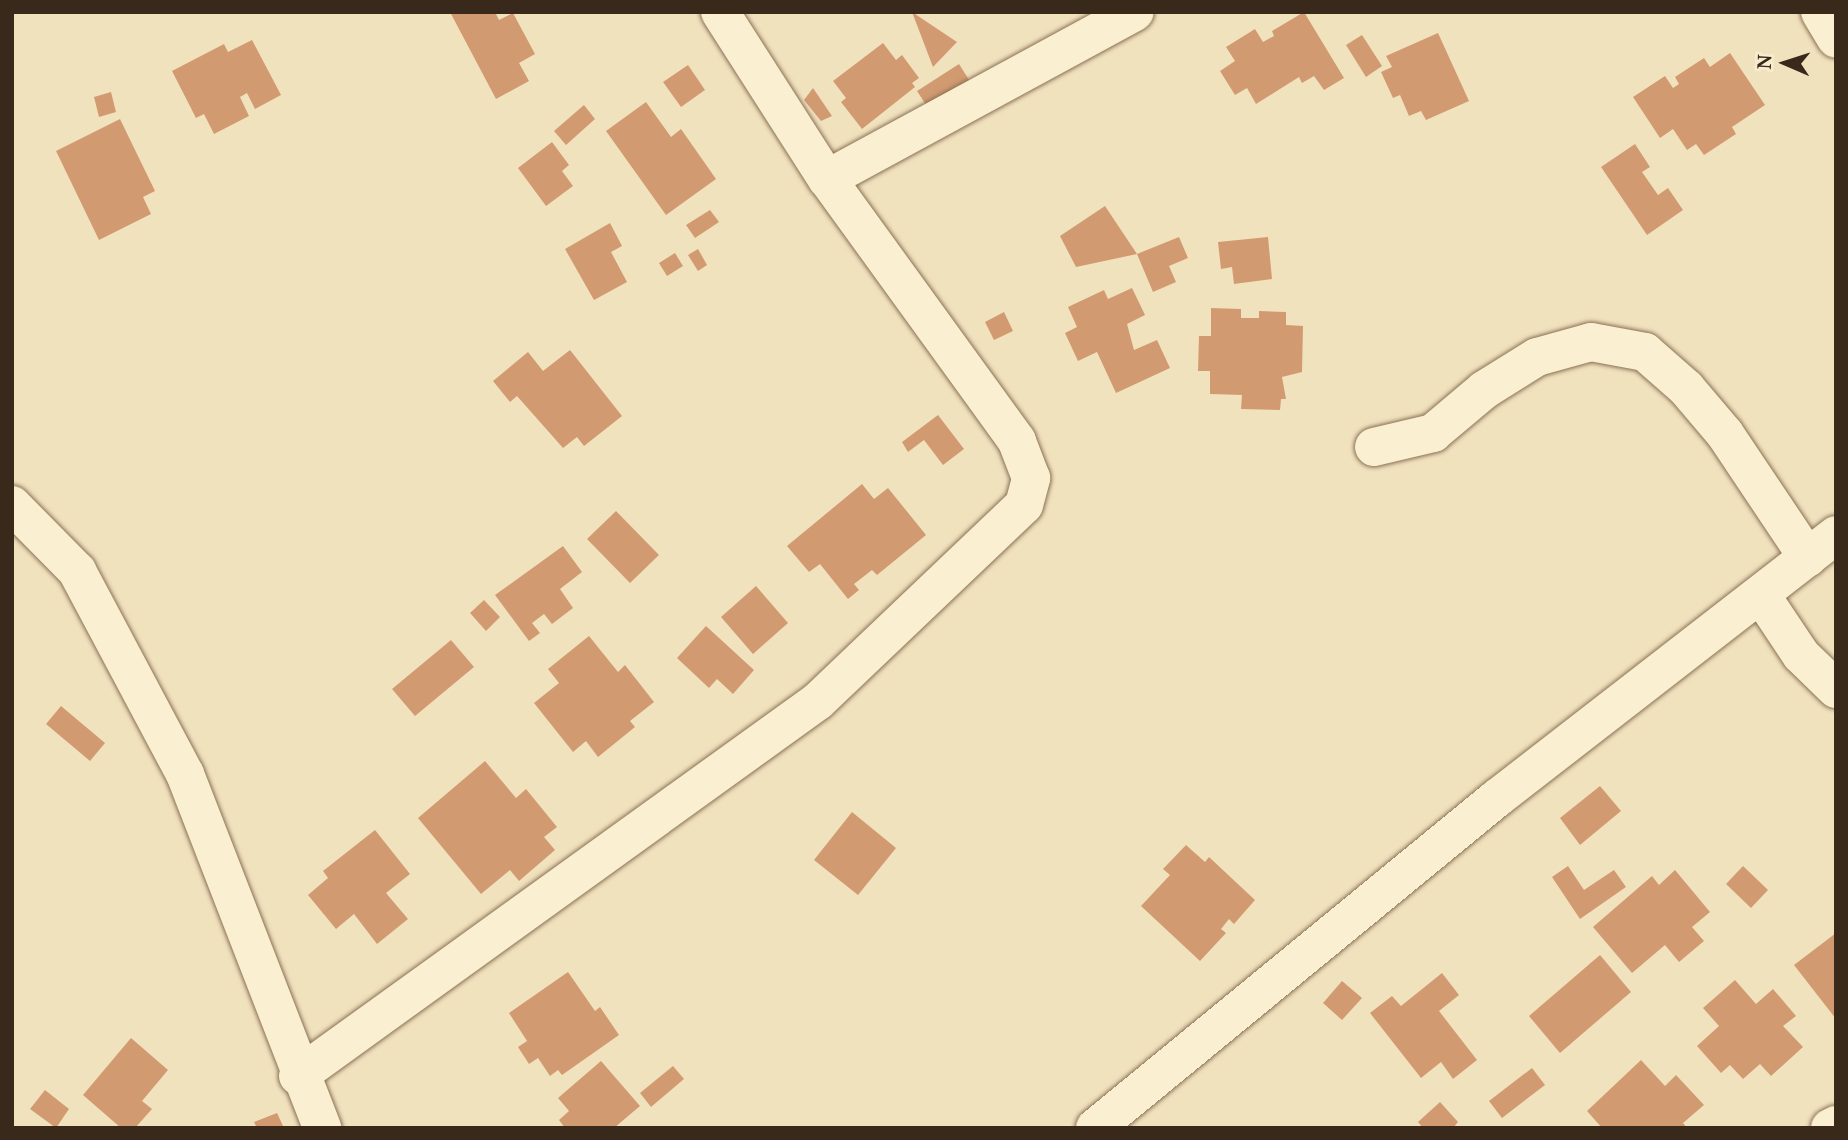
<!DOCTYPE html>
<style>
body{margin:0}
#map{position:relative;width:1848px;height:1140px;overflow:hidden;background:#f1e2be;font-family:"Noto Serif",serif}
div>[style]{position:absolute}
.building>*{inset:0;background:#d29a71}
.roads{filter:drop-shadow(0 0 2px #8a7255) drop-shadow(0 0 2px #8a7255)}
.minor>*{height:38px;margin:-19px;padding:0 19px;transform-origin:19px;border-radius:19px;background:#fbefd1}
span{translate:-50% -50%;white-space:nowrap;text-align:center;line-height:1.15;-webkit-text-stroke:6px #f8ecce;paint-order:stroke}
.frame{position:absolute;inset:0;border:14px solid #38291b;pointer-events:none}
.north{position:absolute;left:1750px;top:28px;width:70px;height:70px;-webkit-text-stroke:5px #f8ecce;paint-order:stroke;rotate:273deg;font-size:19px;font-weight:700;line-height:28px;text-align:center;color:#38291b}
.north::after{content:'';display:block;margin:auto;width:24px;height:32px;background:#38291b;clip-path:polygon(50% 0,100% 100%,50% 72%,0 100%)}
</style>
<div id="map">
<div class="building">
<i style="clip-path:polygon(450px 12px,495px 12px,499px 20px,513px 13px,535px 54px,519px 63px,529px 81px,496px 99px)"></i>
<i style="clip-path:polygon(912px 12px,957px 42px,933px 67px)"></i>
<i style="clip-path:polygon(1304px 12px,1344px 78px,1324px 90px,1314px 76px,1302px 83px,1299px 77px,1256px 104px,1247px 88px,1235px 95px,1220px 71px,1235px 61px,1226px 47px,1255px 29px,1263px 42px,1274px 36px,1272px 31px)"></i>
<i style="clip-path:polygon(1438px 33px,1469px 101px,1426px 120px,1421px 111px,1409px 116px,1400px 95px,1393px 98px,1381px 72px,1392px 67px,1386px 56px)"></i>
<i style="clip-path:polygon(1362px 35px,1382px 66px,1366px 77px,1346px 45px)"></i>
<i style="clip-path:polygon(252px 40px,281px 95px,255px 109px,247px 93px,240px 97px,249px 116px,214px 134px,204px 114px,196px 118px,172px 71px,224px 44px,228px 52px)"></i>
<i style="clip-path:polygon(883px 43px,896px 60px,902px 55px,919px 78px,912px 83px,915px 87px,862px 129px,841px 102px,846px 98px,833px 81px)"></i>
<i style="clip-path:polygon(1730px 53px,1765px 105px,1732px 127px,1736px 134px,1704px 155px,1696px 144px,1687px 150px,1673px 129px,1660px 138px,1633px 97px,1665px 76px,1673px 88px,1679px 84px,1675px 77px,1704px 58px,1710px 67px)"></i>
<i style="clip-path:polygon(959px 64px,971px 83px,930px 111px,917px 91px)"></i>
<i style="clip-path:polygon(688px 65px,705px 90px,681px 107px,663px 82px)"></i>
<i style="clip-path:polygon(813px 88px,832px 116px,821px 121px,804px 100px)"></i>
<i style="clip-path:polygon(111px 92px,116px 112px,99px 117px,94px 97px)"></i>
<i style="clip-path:polygon(646px 102px,671px 137px,681px 129px,716px 179px,666px 215px,606px 131px)"></i>
<i style="clip-path:polygon(584px 105px,595px 119px,566px 145px,554px 131px)"></i>
<i style="clip-path:polygon(120px 119px,155px 191px,143px 197px,151px 214px,99px 240px,56px 151px)"></i>
<i style="clip-path:polygon(552px 142px,569px 165px,562px 171px,573px 186px,546px 206px,518px 168px)"></i>
<i style="clip-path:polygon(1635px 144px,1650px 167px,1642px 172px,1658px 195px,1668px 188px,1683px 210px,1647px 235px,1601px 167px)"></i>
<i style="clip-path:polygon(1105px 206px,1137px 254px,1076px 267px,1060px 236px)"></i>
<i style="clip-path:polygon(710px 210px,719px 222px,695px 238px,686px 225px)"></i>
<i style="clip-path:polygon(610px 223px,622px 246px,611px 252px,627px 282px,594px 300px,565px 249px)"></i>
<i style="clip-path:polygon(1179px 237px,1188px 258px,1169px 266px,1176px 282px,1153px 292px,1137px 254px)"></i>
<i style="clip-path:polygon(1268px 237px,1272px 279px,1234px 284px,1232px 267px,1221px 269px,1218px 242px)"></i>
<i style="clip-path:polygon(698px 249px,707px 265px,698px 271px,688px 255px)"></i>
<i style="clip-path:polygon(675px 253px,683px 266px,667px 276px,659px 263px)"></i>
<i style="clip-path:polygon(1132px 288px,1145px 315px,1127px 324px,1134px 350px,1157px 340px,1170px 368px,1116px 393px,1097px 352px,1078px 361px,1065px 333px,1077px 327px,1068px 307px,1104px 290px,1108px 299px)"></i>
<i style="clip-path:polygon(1211px 308px,1241px 309px,1241px 318px,1259px 318px,1259px 311px,1286px 312px,1286px 325px,1303px 326px,1302px 372px,1282px 377px,1286px 399px,1281px 399px,1280px 410px,1241px 409px,1242px 395px,1210px 394px,1210px 371px,1198px 371px,1199px 336px,1211px 336px)"></i>
<i style="clip-path:polygon(1004px 312px,1013px 331px,994px 340px,985px 322px)"></i>
<i style="clip-path:polygon(570px 350px,622px 416px,584px 446px,577px 437px,563px 448px,517px 396px,510px 402px,493px 381px,528px 352px,543px 371px)"></i>
<i style="clip-path:polygon(938px 415px,964px 449px,943px 465px,924px 440px,908px 452px,902px 442px)"></i>
<i style="clip-path:polygon(862px 484px,874px 499px,888px 488px,926px 535px,877px 575px,872px 570px,854px 584px,859px 590px,848px 599px,820px 564px,809px 572px,787px 546px)"></i>
<i style="clip-path:polygon(616px 511px,659px 555px,630px 583px,587px 539px)"></i>
<i style="clip-path:polygon(563px 546px,582px 572px,560px 589px,573px 608px,552px 624px,544px 614px,532px 623px,540px 633px,529px 641px,495px 595px)"></i>
<i style="clip-path:polygon(756px 586px,788px 623px,753px 654px,721px 617px)"></i>
<i style="clip-path:polygon(484px 600px,500px 617px,486px 631px,470px 613px)"></i>
<i style="clip-path:polygon(706px 626px,754px 670px,733px 694px,717px 679px,709px 688px,677px 658px)"></i>
<i style="clip-path:polygon(589px 636px,618px 672px,625px 665px,654px 702px,630px 721px,635px 727px,598px 757px,586px 741px,573px 752px,534px 703px,559px 683px,548px 669px)"></i>
<i style="clip-path:polygon(451px 640px,474px 667px,415px 716px,392px 689px)"></i>
<i style="clip-path:polygon(61px 706px,105px 743px,90px 761px,46px 724px)"></i>
<i style="clip-path:polygon(485px 761px,516px 798px,526px 789px,557px 827px,544px 837px,555px 850px,519px 881px,510px 870px,481px 894px,418px 818px)"></i>
<i style="clip-path:polygon(1600px 786px,1621px 811px,1580px 845px,1560px 818px)"></i>
<i style="clip-path:polygon(852px 812px,896px 848px,858px 895px,814px 860px)"></i>
<i style="clip-path:polygon(375px 830px,410px 874px,386px 893px,408px 919px,377px 944px,354px 914px,336px 929px,308px 895px,328px 878px,323px 871px)"></i>
<i style="clip-path:polygon(1186px 845px,1205px 862px,1209px 857px,1255px 900px,1234px 924px,1229px 919px,1221px 929px,1226px 933px,1200px 961px,1141px 906px,1170px 875px,1163px 869px)"></i>
<i style="clip-path:polygon(1568px 866px,1584px 890px,1614px 870px,1626px 887px,1580px 919px,1552px 877px)"></i>
<i style="clip-path:polygon(1743px 866px,1768px 890px,1751px 908px,1726px 884px)"></i>
<i style="clip-path:polygon(1675px 870px,1710px 912px,1692px 927px,1704px 941px,1679px 962px,1665px 945px,1632px 973px,1593px 927px,1652px 876px,1659px 885px)"></i>
<i style="clip-path:polygon(1836px 933px,1836px 1019px,1794px 965px)"></i>
<i style="clip-path:polygon(1600px 955px,1631px 992px,1560px 1053px,1529px 1016px)"></i>
<i style="clip-path:polygon(568px 972px,595px 1011px,600px 1007px,619px 1035px,562px 1075px,558px 1070px,550px 1076px,538px 1058px,529px 1064px,518px 1047px,527px 1041px,509px 1013px)"></i>
<i style="clip-path:polygon(1442px 973px,1459px 995px,1439px 1011px,1477px 1060px,1453px 1079px,1441px 1062px,1421px 1078px,1370px 1013px,1392px 996px,1401px 1006px)"></i>
<i style="clip-path:polygon(1735px 980px,1756px 1004px,1773px 989px,1796px 1016px,1783px 1026px,1803px 1047px,1771px 1076px,1760px 1064px,1743px 1079px,1730px 1065px,1721px 1073px,1697px 1046px,1719px 1026px,1703px 1008px)"></i>
<i style="clip-path:polygon(1342px 981px,1362px 998px,1342px 1020px,1323px 1003px)"></i>
<i style="clip-path:polygon(131px 1038px,168px 1070px,142px 1101px,152px 1109px,135px 1128px,121px 1128px,83px 1095px)"></i>
<i style="clip-path:polygon(1641px 1060px,1665px 1086px,1676px 1075px,1704px 1105px,1683px 1123px,1687px 1128px,1602px 1128px,1587px 1111px)"></i>
<i style="clip-path:polygon(601px 1061px,640px 1106px,614px 1128px,565px 1128px,559px 1120px,569px 1111px,558px 1098px)"></i>
<i style="clip-path:polygon(673px 1066px,684px 1079px,651px 1107px,640px 1093px)"></i>
<i style="clip-path:polygon(1532px 1068px,1545px 1085px,1502px 1118px,1489px 1101px)"></i>
<i style="clip-path:polygon(45px 1090px,69px 1109px,56px 1128px,30px 1109px)"></i>
<i style="clip-path:polygon(1440px 1102px,1458px 1122px,1453px 1128px,1423px 1128px,1418px 1122px)"></i>
<i style="clip-path:polygon(277px 1113px,284px 1128px,257px 1128px,254px 1122px)"></i>
</div>
<div class="roads">
<div class="minor">
<i style="left:720px;top:12px;width:198px;rotate:57.4deg"></i>
<i style="left:1820px;top:12px;width:31px;rotate:59deg"></i>
<i style="left:1374px;top:447px;width:61px;rotate:-13.3deg"></i>
<i style="left:1433px;top:433px;width:67px;rotate:-40.1deg"></i>
<i style="left:1484px;top:390px;width:62px;rotate:-31.9deg"></i>
<i style="left:1537px;top:357px;width:56px;rotate:-15.5deg"></i>
<i style="left:1591px;top:342px;width:55px;rotate:10.5deg"></i>
<i style="left:1645px;top:352px;width:55px;rotate:41.3deg"></i>
<i style="left:1686px;top:388px;width:60px;rotate:49.7deg"></i>
<i style="left:1725px;top:434px;width:149px;rotate:56.2deg"></i>
<i style="left:12px;top:505px;width:93px;rotate:45.4deg"></i>
<i style="left:77px;top:571px;width:230px;rotate:62deg"></i>
<i style="left:185px;top:774px;width:380px;rotate:68.8deg"></i>
<i style="left:1761px;top:595px;width:72px;rotate:56.3deg"></i>
<i style="left:1801px;top:655px;width:49px;rotate:44.2deg"></i>
<i style="left:298px;top:1076px;width:641px;rotate:-35.8deg"></i>
<i style="left:818px;top:701px;width:284px;rotate:-43.6deg"></i>
<i style="left:1024px;top:505px;width:28px;rotate:-75deg"></i>
<i style="left:1031px;top:478px;width:40px;rotate:-111deg"></i>
<i style="left:1017px;top:441px;width:324px;rotate:-125.9deg"></i>
<i style="left:827px;top:179px;width:350px;rotate:-28.5deg"></i>
<i style="left:1095px;top:1128px;width:520px;rotate:-39.38deg"></i>
<i style="left:1497px;top:798px;width:429px;rotate:-37.8deg"></i>
<i style="left:1830px;top:1128px;width:7px;rotate:-27deg"></i>
</div>
</div>
<div class="frame"></div>
<div class="north">N</div>
</div>
